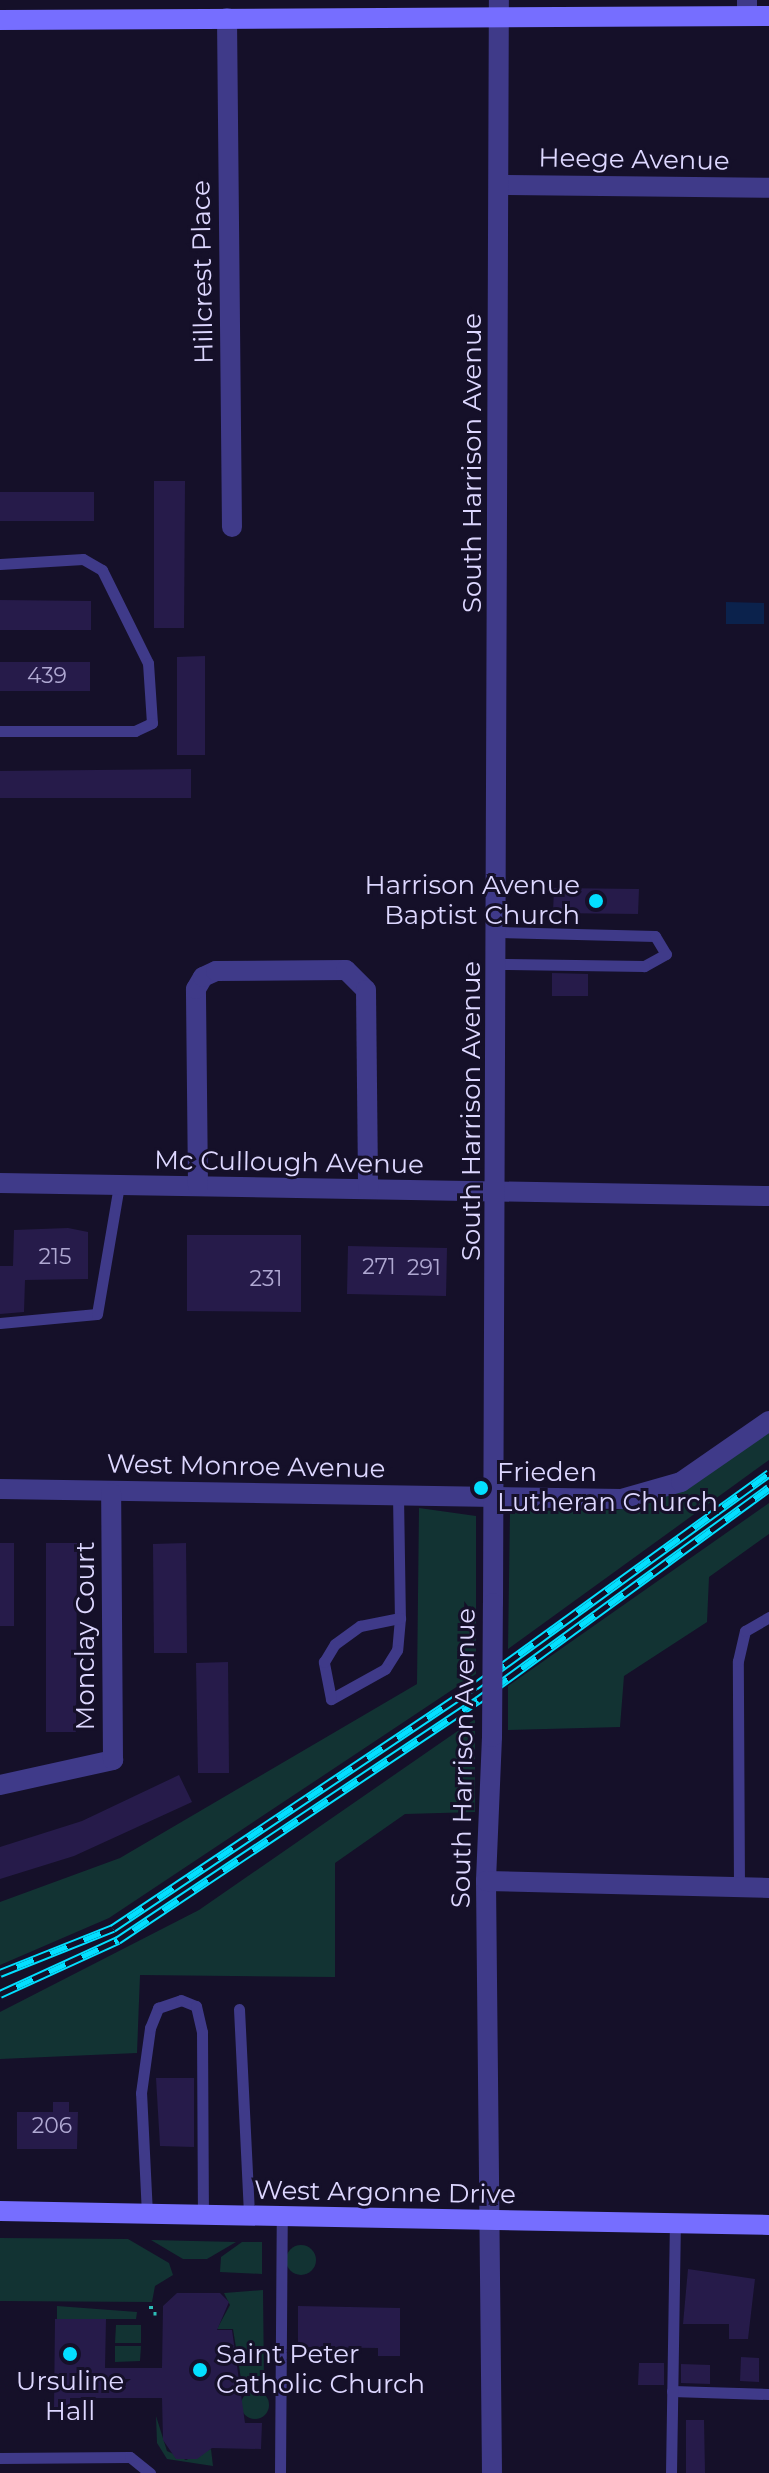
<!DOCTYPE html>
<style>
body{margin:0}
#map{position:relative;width:769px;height:2473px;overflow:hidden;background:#151029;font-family:Montserrat,sans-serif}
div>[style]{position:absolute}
.green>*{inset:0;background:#123333}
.round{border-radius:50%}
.water>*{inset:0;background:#0b224c}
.building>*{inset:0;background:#261b4a}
.path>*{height:3px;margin-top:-1.5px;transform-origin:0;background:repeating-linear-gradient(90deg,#2dbdb8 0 4px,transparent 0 10px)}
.lane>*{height:11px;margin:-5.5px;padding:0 5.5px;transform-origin:5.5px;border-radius:5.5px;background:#3f3a89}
.street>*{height:20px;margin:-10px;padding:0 10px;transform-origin:10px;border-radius:10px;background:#3f3a89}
.secondary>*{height:20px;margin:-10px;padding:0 10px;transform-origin:10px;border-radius:10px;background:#766eff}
.rail>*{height:9px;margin-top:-4.5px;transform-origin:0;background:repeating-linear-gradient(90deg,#151029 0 18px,#03dfff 0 36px);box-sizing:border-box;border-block:2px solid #03dfff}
.street-bridge>*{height:20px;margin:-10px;padding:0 10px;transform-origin:10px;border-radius:10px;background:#3f3a89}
.dots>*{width:22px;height:22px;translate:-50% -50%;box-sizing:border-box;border:4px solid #151029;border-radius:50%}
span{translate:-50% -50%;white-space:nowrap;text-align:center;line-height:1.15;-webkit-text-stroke:6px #151029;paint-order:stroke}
.number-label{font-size:22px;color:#afa8d2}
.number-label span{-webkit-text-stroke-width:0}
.street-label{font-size:26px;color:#ddd7ff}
.poi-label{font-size:26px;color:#ddd7ff}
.right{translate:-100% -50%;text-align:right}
.left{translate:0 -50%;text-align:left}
</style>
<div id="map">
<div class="green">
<i style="clip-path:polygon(769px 1432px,769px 1460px,508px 1649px,510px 1511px,617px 1510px,659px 1501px)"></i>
<i style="clip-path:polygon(769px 1503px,769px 1534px,709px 1577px,707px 1622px,624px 1676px,620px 1727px,508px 1730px,508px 1686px)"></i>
<i style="clip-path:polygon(419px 1508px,476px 1516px,476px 1674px,109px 1918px,0 1965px,0 1902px,120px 1858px,417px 1684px)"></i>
<i style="clip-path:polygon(475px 1719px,475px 1812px,405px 1814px,335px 1863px,335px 1977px,140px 1975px,137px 2053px,0 2059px,0 2012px,199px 1910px)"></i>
<i style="clip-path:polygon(0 2238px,128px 2239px,169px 2263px,173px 2275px,155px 2286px,152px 2302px,0 2301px)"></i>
<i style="clip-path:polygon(151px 2240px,236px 2242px,207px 2259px,183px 2259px)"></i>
<i style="clip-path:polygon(242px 2242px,262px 2242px,262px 2274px,220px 2272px,221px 2257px)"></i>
<i class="round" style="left:286px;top:2245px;width:30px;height:30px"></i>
<i style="clip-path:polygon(263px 2290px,264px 2383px,242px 2385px,233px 2329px,217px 2329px,230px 2305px,224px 2293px)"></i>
<i style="clip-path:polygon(57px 2306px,137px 2312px,136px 2319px,57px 2319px)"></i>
<i style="clip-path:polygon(116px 2325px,141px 2325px,141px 2343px,115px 2343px)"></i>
<i style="clip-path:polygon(115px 2346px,141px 2346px,140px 2361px,115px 2362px)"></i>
<i class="round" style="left:241px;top:2391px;width:28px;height:28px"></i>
<i style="clip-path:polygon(156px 2416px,167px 2451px,186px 2460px,211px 2449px,213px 2466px,167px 2459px,157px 2443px)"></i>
</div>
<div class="water">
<i style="clip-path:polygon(726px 602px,764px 603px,764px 624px,726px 624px)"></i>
</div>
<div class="building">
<i style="clip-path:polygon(154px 481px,185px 481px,184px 628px,154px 628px)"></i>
<i style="clip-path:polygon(0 492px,94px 492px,94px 521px,0 521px)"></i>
<i style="clip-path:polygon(0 600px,91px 601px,91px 630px,0 630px)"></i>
<i style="clip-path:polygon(205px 656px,205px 755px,177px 755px,177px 657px)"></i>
<i style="clip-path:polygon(0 662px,90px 662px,90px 691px,0 691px)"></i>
<i style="clip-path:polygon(191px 769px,191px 798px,0 798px,0 771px)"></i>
<i style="clip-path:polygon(554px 888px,639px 889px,638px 914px,553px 913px)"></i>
<i style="clip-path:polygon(552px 973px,588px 974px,588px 996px,552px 996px)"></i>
<i style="clip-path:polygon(68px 1228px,88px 1232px,88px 1279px,25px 1280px,24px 1312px,0 1314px,0 1266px,13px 1266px,14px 1230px)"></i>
<i style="clip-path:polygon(187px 1235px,301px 1235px,301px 1312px,187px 1311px)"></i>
<i style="clip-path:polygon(348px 1246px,447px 1248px,446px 1296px,347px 1294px)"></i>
<i style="clip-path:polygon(0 1543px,14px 1543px,14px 1626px,0 1626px)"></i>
<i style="clip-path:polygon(46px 1543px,77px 1543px,76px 1732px,46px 1732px)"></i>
<i style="clip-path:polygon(186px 1543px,187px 1653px,154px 1653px,153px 1544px)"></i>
<i style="clip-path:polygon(228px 1662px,229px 1773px,198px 1773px,196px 1663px)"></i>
<i style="clip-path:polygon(179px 1775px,192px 1802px,74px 1856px,0 1879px,0 1847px,82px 1821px)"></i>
<i style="clip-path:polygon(156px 2078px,194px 2078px,194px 2147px,160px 2146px)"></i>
<i style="clip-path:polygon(53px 2102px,69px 2102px,69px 2112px,78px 2112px,77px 2149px,17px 2149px,17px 2112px,53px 2112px)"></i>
<i style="clip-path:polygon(688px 2269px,755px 2279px,748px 2339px,729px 2339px,729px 2324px,683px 2324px)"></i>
<i style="clip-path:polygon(177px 2293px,220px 2293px,229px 2302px,217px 2330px,232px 2330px,245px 2423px,262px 2423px,261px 2449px,212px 2448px,197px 2459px,176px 2459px,163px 2440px,162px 2398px,70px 2398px,70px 2409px,54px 2408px,55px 2319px,106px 2319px,105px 2368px,162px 2368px,163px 2306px)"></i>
<i style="clip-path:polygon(298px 2306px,400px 2308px,400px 2356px,378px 2356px,378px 2348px,298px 2347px)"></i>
<i style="clip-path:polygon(741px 2357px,759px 2358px,759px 2382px,740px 2381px)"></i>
<i style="clip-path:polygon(639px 2363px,664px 2363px,664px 2385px,638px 2385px)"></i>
<i style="clip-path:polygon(681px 2364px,710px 2365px,710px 2384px,681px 2383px)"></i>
<i style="clip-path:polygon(686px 2420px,704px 2420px,705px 2473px,686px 2473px)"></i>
</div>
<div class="path">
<i style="left:149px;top:2307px;width:6px"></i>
<i style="left:155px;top:2315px;width:5px;rotate:-90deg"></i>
</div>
<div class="lane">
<i style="left:0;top:564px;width:83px;rotate:-3.4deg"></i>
<i style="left:83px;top:559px;width:22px;rotate:30deg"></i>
<i style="left:102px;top:570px;width:104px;rotate:63.7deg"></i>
<i style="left:148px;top:663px;width:60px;rotate:86.2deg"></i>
<i style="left:152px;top:723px;width:19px;rotate:155deg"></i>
<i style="left:135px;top:731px;width:135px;rotate:180deg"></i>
<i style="left:498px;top:932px;width:157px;rotate:1.5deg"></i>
<i style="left:655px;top:936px;width:21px;rotate:59deg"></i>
<i style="left:666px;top:954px;width:25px;rotate:151deg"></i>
<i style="left:644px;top:966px;width:146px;rotate:-179.2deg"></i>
<i style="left:0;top:1323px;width:97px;rotate:-5.3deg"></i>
<i style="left:97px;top:1314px;width:131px;rotate:-80.3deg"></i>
<i style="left:398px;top:1495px;width:123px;rotate:89.1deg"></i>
<i style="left:400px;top:1618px;width:32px;rotate:95deg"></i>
<i style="left:397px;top:1650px;width:22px;rotate:122deg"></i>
<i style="left:385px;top:1669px;width:62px;rotate:150.9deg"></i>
<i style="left:331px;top:1699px;width:38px;rotate:-101deg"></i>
<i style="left:324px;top:1662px;width:21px;rotate:-59deg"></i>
<i style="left:335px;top:1644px;width:31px;rotate:-36deg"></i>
<i style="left:360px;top:1626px;width:41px;rotate:-11.3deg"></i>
<i style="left:739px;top:1887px;width:226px;rotate:-90.3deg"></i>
<i style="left:738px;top:1661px;width:31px;rotate:-77deg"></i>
<i style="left:745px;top:1631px;width:28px;rotate:-30deg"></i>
<i style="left:239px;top:2009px;width:207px;rotate:87.2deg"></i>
<i style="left:147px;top:2214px;width:121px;rotate:-92.8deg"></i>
<i style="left:141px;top:2093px;width:66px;rotate:-82.1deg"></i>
<i style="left:150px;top:2028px;width:22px;rotate:-68deg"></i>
<i style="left:158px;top:2008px;width:24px;rotate:-19deg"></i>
<i style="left:181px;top:2000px;width:16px;rotate:22deg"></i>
<i style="left:196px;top:2006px;width:27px;rotate:77deg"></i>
<i style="left:202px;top:2032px;width:183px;rotate:89.7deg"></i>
<i style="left:672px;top:2391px;width:97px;rotate:1.8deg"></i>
<i style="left:0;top:2458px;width:130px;rotate:-0.4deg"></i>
<i style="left:130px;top:2457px;width:26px;rotate:39deg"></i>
<i style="left:280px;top:2473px;width:256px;rotate:-89.6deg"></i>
<i style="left:671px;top:2473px;width:249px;rotate:-89.1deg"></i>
</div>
<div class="street">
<i style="left:747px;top:0;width:16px;rotate:90deg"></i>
<i style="left:227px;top:18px;width:509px;rotate:89.44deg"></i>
<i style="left:499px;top:185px;width:270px;rotate:0.6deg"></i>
<i style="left:0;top:1183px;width:769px;rotate:0.97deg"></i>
<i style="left:198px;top:1186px;width:197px;rotate:-90.6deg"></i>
<i style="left:196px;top:989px;width:14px;rotate:-60deg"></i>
<i style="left:203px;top:977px;width:14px;rotate:-25deg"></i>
<i style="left:216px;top:971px;width:130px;rotate:-0.4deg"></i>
<i style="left:346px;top:970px;width:28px;rotate:45deg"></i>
<i style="left:366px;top:990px;width:199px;rotate:89.4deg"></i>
<i style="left:0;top:1489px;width:621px;rotate:0.92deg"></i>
<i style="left:621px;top:1499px;width:62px;rotate:-15.8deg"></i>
<i style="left:681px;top:1482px;width:107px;rotate:-34.7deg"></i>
<i style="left:493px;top:1603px;width:1603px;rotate:-89.79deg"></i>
<i style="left:492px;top:1737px;width:144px;rotate:92.4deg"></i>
<i style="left:486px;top:1881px;width:592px;rotate:89.42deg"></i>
<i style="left:0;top:1785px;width:116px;rotate:-12.5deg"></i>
<i style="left:113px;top:1760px;width:267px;rotate:-90.4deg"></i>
<i style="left:486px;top:1881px;width:283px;rotate:1.4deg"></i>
</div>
<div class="secondary">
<i style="left:0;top:20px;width:769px;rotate:-0.3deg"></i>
<i style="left:0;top:2211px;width:769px;rotate:1.04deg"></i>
</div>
<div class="rail">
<i style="left:0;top:1973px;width:122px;rotate:-21.7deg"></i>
<i style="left:113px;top:1928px;width:435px;rotate:-33.8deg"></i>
<i style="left:475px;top:1686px;width:363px;rotate:-35.9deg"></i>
<i style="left:0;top:1994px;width:130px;rotate:-24.6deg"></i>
<i style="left:118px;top:1940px;width:433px;rotate:-33.7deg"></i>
<i style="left:478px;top:1700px;width:360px;rotate:-36.1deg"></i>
</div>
<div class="street-bridge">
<i style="left:492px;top:1737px;width:134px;rotate:-89.6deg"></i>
</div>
<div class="dots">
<i style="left:596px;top:901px;background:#03dfff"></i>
<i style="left:481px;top:1488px;background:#03dfff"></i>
<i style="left:70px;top:2354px;background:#03dfff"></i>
<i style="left:200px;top:2370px;background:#03dfff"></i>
</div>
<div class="number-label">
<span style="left:47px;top:676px">439</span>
<span style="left:55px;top:1257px">215</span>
<span style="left:379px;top:1267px">271</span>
<span style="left:424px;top:1268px">291</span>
<span style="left:266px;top:1279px">231</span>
<span style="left:52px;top:2126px">206</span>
</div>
<div class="street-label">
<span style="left:634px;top:160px;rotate:1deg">Heege Avenue</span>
<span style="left:203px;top:272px;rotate:-91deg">Hillcrest Place</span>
<span style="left:473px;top:463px;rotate:-90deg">South Harrison Avenue</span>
<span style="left:472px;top:1111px;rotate:-90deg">South Harrison Avenue</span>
<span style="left:289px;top:1163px;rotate:1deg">Mc Cullough Avenue</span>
<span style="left:246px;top:1467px;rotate:1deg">West Monroe Avenue</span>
<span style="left:86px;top:1636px;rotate:-90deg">Monclay Court</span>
<span style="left:464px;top:1758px;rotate:-89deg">South Harrison Avenue</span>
<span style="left:385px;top:2193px;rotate:1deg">West Argonne Drive</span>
</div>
<div class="poi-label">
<span class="right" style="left:580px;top:901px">Harrison Avenue<br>Baptist Church</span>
<span class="left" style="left:497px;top:1488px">Frieden<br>Lutheran Church</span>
<span class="left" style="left:216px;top:2370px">Saint Peter<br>Catholic Church</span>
<span style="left:70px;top:2397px">Ursuline<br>Hall</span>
</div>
</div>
